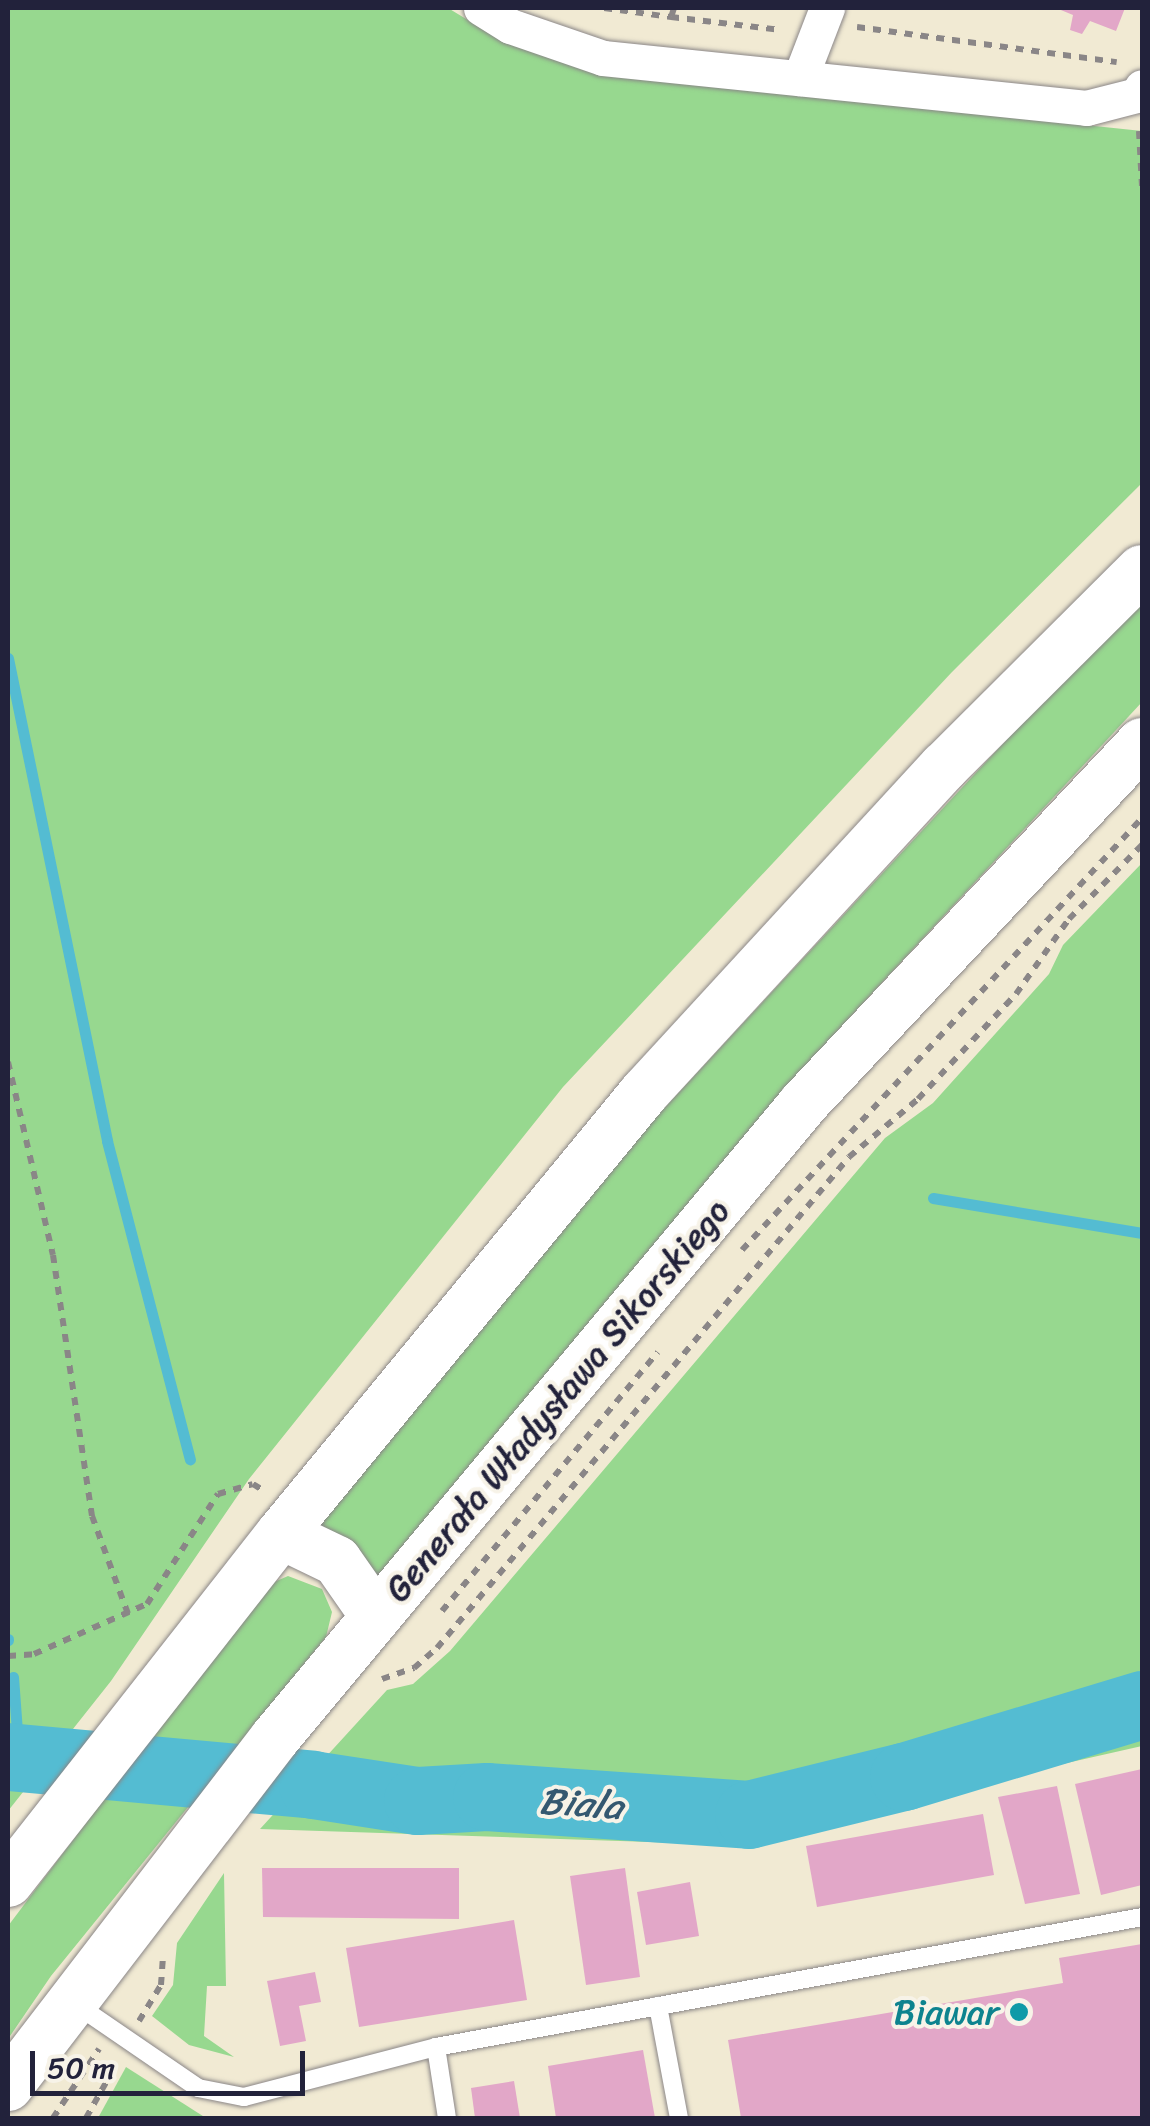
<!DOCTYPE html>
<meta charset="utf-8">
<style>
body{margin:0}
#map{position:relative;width:1150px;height:2126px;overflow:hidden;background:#f1ead3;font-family:Sriracha,sans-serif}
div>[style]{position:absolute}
.green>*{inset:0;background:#97d88f}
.stream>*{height:11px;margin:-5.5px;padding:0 5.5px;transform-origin:5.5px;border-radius:5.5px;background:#54bcd2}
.river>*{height:68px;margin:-34px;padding:0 34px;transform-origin:34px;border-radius:34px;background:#54bcd2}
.building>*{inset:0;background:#e2a7c8}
.path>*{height:6px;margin-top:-3px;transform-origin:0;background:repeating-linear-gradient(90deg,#8a8687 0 8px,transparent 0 16px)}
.roads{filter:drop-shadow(0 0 2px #8a8687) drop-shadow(0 0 2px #8a8687)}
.lane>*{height:18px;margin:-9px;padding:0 9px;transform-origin:9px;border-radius:9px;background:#fff}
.street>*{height:35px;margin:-17.5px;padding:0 17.5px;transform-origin:17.5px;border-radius:17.5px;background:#fff}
.secondary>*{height:50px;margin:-25px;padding:0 25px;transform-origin:25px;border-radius:25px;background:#fff}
.dots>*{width:28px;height:28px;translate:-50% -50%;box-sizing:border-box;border:5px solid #f7f3e8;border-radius:50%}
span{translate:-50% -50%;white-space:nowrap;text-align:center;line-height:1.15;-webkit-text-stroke:8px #f7f3e8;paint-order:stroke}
.street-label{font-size:35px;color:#22223b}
.culture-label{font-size:35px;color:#0d838f}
.right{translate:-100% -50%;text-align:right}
.water-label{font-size:38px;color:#345870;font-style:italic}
.frame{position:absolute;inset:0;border:10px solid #22223b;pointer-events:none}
.scale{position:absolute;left:30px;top:2051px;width:275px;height:45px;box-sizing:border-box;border:5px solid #22223b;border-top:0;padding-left:12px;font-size:30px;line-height:35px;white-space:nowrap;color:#22223b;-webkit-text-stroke:8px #f7f3e8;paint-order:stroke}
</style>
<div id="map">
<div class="green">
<i style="clip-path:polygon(8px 8px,448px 8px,499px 39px,598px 74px,1142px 131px,1142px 483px,952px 672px,563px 1087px,249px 1479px,111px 1681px,8px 1811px)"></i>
<i style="clip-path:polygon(1142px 594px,1142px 702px,790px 1082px,372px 1583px,354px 1543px,310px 1533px,655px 1118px)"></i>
<i style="clip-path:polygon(1142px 863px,1142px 1746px,710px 1844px,260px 1829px,387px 1690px,413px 1684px,450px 1651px,885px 1138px,933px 1103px,1049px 974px,1063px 945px)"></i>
<i style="clip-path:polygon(288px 1576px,322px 1589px,332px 1612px,326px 1637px,51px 1976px,8px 2039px,8px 1926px,265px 1586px)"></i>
<i style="clip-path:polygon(224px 1873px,226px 1986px,207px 1986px,204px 2036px,234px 2057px,189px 2045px,152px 2016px,173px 1985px,177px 1943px)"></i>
<i style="clip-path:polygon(126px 2067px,206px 2118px,98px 2118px)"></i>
</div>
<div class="stream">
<i style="left:8px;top:658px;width:493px;rotate:78.4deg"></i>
<i style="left:107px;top:1141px;width:329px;rotate:75.4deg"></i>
<i style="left:933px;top:1198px;width:212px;rotate:9.5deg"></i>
<i style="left:8px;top:1639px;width:1px;rotate:90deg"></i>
<i style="left:13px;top:1677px;width:81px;rotate:85.8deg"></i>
</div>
<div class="river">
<i style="left:8px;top:1757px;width:306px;rotate:5.2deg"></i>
<i style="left:313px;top:1785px;width:106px;rotate:8.7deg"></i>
<i style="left:418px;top:1801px;width:69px;rotate:-3.3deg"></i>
<i style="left:487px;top:1797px;width:263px;rotate:3.9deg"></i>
<i style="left:749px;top:1815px;width:160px;rotate:-13.8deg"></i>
<i style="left:904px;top:1777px;width:249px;rotate:-16.8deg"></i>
</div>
<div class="building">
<i style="clip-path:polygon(1056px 8px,1125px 8px,1116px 31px,1090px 21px,1082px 34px,1070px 30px,1073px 15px)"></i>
<i style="clip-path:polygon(1142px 1769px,1142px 1885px,1101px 1895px,1075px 1784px)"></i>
<i style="clip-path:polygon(1057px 1786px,1080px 1894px,1025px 1904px,998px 1797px)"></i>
<i style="clip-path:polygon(983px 1814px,994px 1875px,817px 1907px,806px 1846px)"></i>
<i style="clip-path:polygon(262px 1868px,459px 1868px,459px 1919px,263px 1917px)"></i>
<i style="clip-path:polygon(625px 1868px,640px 1977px,586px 1985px,570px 1876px)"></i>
<i style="clip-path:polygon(690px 1882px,699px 1936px,646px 1945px,637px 1892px)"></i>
<i style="clip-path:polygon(514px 1920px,527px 2000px,359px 2027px,346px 1948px)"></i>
<i style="clip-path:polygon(1142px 1944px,1142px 2118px,741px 2118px,728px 2040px,1063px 1983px,1059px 1958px)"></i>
<i style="clip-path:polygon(315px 1972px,321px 2002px,299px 2006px,306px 2041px,280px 2046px,267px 1981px)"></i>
<i style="clip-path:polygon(643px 2050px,655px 2118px,556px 2118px,548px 2066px)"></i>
<i style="clip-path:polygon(514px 2081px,520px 2118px,475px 2118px,471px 2088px)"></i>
</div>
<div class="path">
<i style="left:604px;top:8px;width:68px;rotate:7.7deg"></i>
<i style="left:674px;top:8px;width:9px;rotate:108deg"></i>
<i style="left:671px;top:17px;width:111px;rotate:6.7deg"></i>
<i style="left:857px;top:27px;width:262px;rotate:7.7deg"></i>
<i style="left:1139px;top:131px;width:55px;rotate:86.9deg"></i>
<i style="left:8px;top:1062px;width:198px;rotate:76.9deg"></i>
<i style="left:53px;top:1255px;width:264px;rotate:81.5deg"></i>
<i style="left:92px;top:1516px;width:104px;rotate:69.8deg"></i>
<i style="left:742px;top:1250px;width:589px;rotate:-47.2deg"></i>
<i style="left:442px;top:1611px;width:337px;rotate:-50.2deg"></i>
<i style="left:8px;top:1656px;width:26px;rotate:-4deg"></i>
<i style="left:34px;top:1654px;width:124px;rotate:-23.9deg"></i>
<i style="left:147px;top:1604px;width:131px;rotate:-57.2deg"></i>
<i style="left:218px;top:1494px;width:36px;rotate:-16deg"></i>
<i style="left:253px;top:1484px;width:13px;rotate:32deg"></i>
<i style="left:382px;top:1679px;width:34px;rotate:-19deg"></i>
<i style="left:414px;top:1668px;width:30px;rotate:-41deg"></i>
<i style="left:437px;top:1648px;width:641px;rotate:-50deg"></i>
<i style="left:849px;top:1157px;width:90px;rotate:-40deg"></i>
<i style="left:918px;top:1099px;width:144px;rotate:-47deg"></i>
<i style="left:1016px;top:994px;width:92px;rotate:-54.8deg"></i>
<i style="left:1069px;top:919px;width:104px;rotate:-45.4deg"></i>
<i style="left:139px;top:2021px;width:42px;rotate:-58.6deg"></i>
<i style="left:161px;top:1985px;width:31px;rotate:-86deg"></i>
<i style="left:53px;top:2118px;width:83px;rotate:-56.3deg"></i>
<i style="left:86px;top:2118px;width:63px;rotate:-60.6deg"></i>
</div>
<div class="roads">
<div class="lane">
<i style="left:74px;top:2003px;width:150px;rotate:34.4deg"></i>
<i style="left:198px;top:2088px;width:47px;rotate:11.1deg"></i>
<i style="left:244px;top:2097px;width:198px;rotate:-14.6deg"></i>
<i style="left:436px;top:2047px;width:718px;rotate:-10.43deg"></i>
<i style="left:658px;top:2006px;width:114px;rotate:79.4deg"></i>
<i style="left:436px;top:2047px;width:72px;rotate:81.2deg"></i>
</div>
<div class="street">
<i style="left:481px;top:8px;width:34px;rotate:32deg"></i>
<i style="left:510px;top:26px;width:98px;rotate:19deg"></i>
<i style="left:603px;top:58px;width:486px;rotate:5.9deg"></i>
<i style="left:1086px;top:108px;width:53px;rotate:-14.3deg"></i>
<i style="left:1137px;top:95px;width:9px;rotate:-58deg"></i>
<i style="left:800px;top:78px;width:75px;rotate:-68.9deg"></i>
</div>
<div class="secondary">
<i style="left:281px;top:1534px;width:62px;rotate:25.7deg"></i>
<i style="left:337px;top:1561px;width:68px;rotate:55.1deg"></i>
<i style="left:8px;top:1882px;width:442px;rotate:-51.9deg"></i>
<i style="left:281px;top:1534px;width:571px;rotate:-50.54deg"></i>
<i style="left:644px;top:1093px;width:443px;rotate:-47.4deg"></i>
<i style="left:944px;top:767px;width:279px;rotate:-44.9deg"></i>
<i style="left:8px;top:2086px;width:439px;rotate:-52.5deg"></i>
<i style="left:275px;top:1738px;width:826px;rotate:-50.2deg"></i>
<i style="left:804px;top:1103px;width:494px;rotate:-46.8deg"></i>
</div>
</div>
<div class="dots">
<i style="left:1019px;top:2012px;background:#0f9aa8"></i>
</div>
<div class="street-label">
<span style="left:557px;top:1400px;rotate:-50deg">Generała Władysława Sikorskiego</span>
</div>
<div class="culture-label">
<span class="right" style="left:999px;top:2012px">Biawar</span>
</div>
<div class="water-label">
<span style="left:581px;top:1804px;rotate:4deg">Biala</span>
</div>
<div class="frame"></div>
<div class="scale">50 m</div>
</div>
